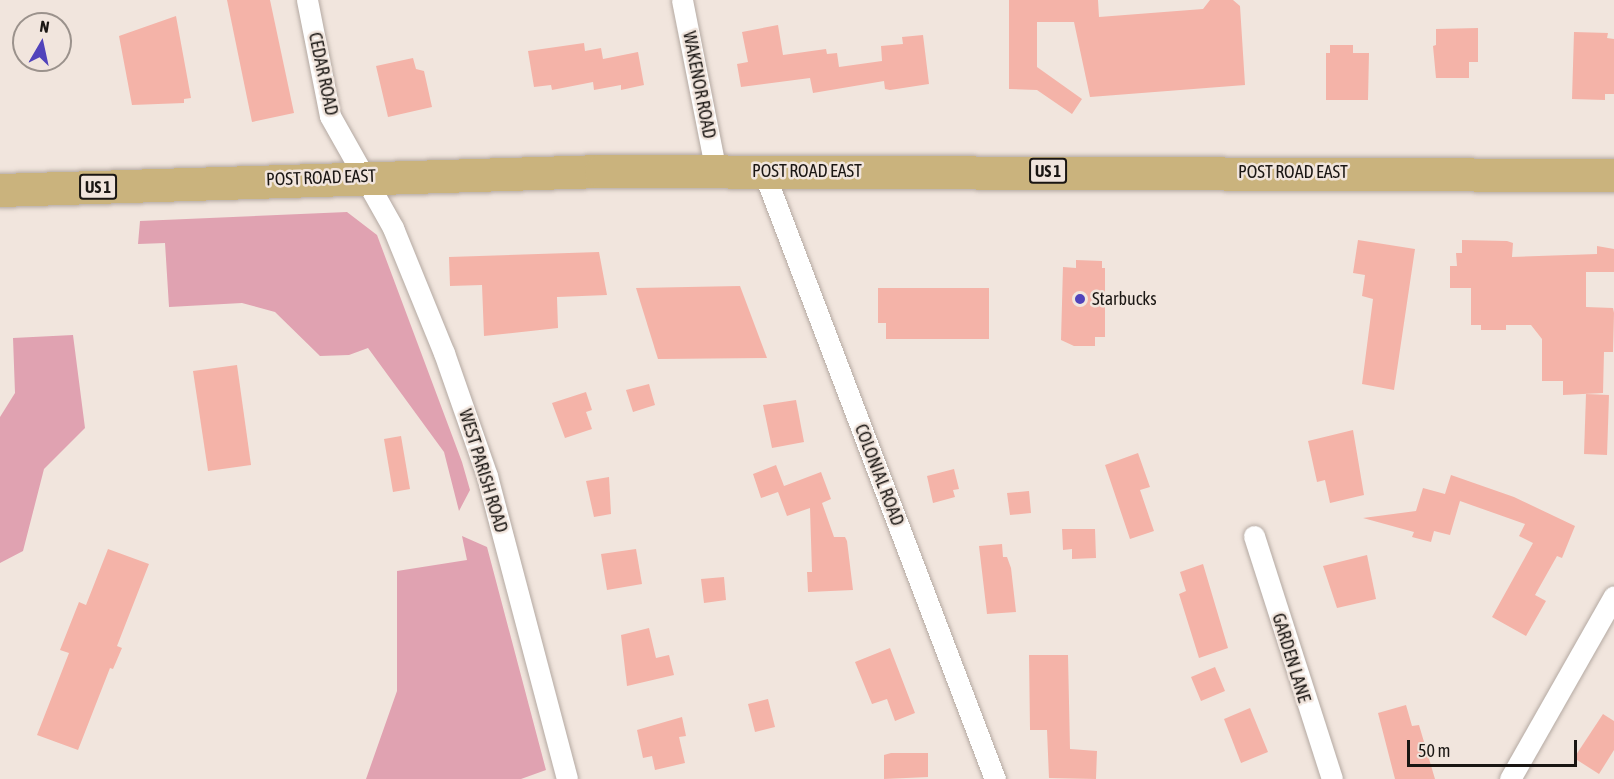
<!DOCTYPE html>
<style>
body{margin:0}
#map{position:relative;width:1614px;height:779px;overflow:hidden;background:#f1e5dd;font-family:"Asap Condensed",sans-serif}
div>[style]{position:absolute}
.green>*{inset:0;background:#e0a2b1}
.building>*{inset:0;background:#f4b3a8}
.roads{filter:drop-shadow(0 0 2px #b4a9a2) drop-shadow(0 0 2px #b4a9a2)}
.street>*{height:21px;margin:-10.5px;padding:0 10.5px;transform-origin:10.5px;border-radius:10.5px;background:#fff}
.primary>*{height:33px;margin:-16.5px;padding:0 16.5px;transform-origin:16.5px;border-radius:16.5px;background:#cab37d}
.dots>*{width:16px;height:16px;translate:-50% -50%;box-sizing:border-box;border:3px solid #f1e5dd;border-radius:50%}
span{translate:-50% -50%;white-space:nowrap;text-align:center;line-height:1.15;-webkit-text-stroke:5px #f1e5dd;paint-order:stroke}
.shield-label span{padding:2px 4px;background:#f1e5dd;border:2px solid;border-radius:4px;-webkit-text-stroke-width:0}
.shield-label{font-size:16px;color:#1a1613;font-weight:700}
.street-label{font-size:18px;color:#1a1613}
.poi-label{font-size:18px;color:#1a1613}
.left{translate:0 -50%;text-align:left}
.north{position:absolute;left:12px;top:12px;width:60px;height:60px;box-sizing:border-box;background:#f1e5dd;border:2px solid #9b928c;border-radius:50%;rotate:9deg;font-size:16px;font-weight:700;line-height:24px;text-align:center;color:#1a1613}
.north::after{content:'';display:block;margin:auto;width:21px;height:27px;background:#5143bb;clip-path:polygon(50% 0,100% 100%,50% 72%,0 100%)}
.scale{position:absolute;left:1407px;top:740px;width:170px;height:27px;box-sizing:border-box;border:3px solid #1a1613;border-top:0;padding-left:8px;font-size:18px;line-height:21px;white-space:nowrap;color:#1a1613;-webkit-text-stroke:4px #f1e5dd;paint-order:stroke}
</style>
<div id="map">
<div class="green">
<i style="clip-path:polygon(347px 212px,377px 235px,462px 462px,470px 490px,459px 511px,444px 452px,368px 348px,349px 355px,320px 356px,275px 312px,242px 303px,169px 307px,165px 243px,138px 244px,140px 221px)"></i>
<i style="clip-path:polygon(73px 335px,85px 428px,44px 469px,23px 551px,0 563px,0 417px,15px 393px,13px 338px)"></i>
<i style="clip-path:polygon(462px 536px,487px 547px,546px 770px,521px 779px,366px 779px,397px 691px,397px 571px,467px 560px)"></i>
</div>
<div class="building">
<i style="clip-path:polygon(227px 0,270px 0,294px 113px,252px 122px)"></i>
<i style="clip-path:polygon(1009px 0,1098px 0,1099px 17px,1203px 9px,1210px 0,1233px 0,1240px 6px,1245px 85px,1090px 97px,1074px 22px,1037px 22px,1037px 67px,1082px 99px,1072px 114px,1037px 90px,1009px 89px)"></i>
<i style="clip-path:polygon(176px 16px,191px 98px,184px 99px,184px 103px,132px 105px,119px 36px)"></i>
<i style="clip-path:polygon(778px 25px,783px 55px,826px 49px,827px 54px,837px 53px,839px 67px,882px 61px,881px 46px,903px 44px,902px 37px,923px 35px,929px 84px,890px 90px,885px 89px,884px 81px,813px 93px,810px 78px,741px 87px,737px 64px,748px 62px,742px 32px)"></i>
<i style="clip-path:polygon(1478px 28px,1478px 62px,1469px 62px,1469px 78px,1436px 78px,1433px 46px,1436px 45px,1436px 29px)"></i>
<i style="clip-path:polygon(1574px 32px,1608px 33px,1607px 38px,1614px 39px,1614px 94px,1605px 94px,1605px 100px,1572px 99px)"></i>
<i style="clip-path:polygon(584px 43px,585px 51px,601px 48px,603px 59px,638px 52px,644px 85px,621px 90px,621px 85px,594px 90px,593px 82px,552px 90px,551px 85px,534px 87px,528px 51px)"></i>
<i style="clip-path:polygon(1330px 45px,1353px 45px,1353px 53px,1369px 53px,1368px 100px,1326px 100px,1326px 53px,1330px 53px)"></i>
<i style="clip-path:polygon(413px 58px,416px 69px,424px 71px,432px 107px,388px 117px,376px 66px)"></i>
<i style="clip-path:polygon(1358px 240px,1415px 249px,1394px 390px,1362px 384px,1373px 299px,1362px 296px,1365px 275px,1353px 273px)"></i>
<i style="clip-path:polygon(1462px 240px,1507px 241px,1513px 243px,1512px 257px,1597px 254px,1597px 246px,1614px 249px,1614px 272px,1586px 272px,1586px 307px,1613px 308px,1614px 313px,1613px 352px,1604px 352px,1603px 393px,1563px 395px,1563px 381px,1542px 381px,1542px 339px,1531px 325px,1506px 325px,1506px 330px,1481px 330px,1481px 325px,1471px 325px,1471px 288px,1450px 288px,1450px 266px,1457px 266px,1456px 253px,1462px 253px)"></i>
<i style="clip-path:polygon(599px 252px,607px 295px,557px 297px,558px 328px,484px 336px,482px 285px,450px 286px,449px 257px)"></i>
<i style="clip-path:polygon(1076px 260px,1102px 261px,1102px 268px,1105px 268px,1105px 337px,1095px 337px,1095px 346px,1074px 346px,1061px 340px,1063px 267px,1076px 268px)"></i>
<i style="clip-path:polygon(740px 286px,767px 358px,658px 359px,636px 288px)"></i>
<i style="clip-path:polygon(878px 288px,989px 288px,989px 339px,886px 339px,886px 323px,878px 323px)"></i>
<i style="clip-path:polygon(237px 365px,251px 465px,208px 471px,193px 371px)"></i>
<i style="clip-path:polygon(649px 384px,655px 405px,633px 412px,626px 390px)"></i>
<i style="clip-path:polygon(586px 392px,592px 410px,586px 412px,592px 429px,565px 438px,552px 403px)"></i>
<i style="clip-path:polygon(1586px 394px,1609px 395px,1607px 455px,1584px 454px)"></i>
<i style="clip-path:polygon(796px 400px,804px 442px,772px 448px,763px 405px)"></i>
<i style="clip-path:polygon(1353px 430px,1364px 495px,1330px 503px,1325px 480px,1317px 482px,1308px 441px)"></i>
<i style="clip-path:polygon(401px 436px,410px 489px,393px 492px,384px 439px)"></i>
<i style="clip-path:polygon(1138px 453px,1150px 487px,1140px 490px,1154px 531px,1130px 539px,1105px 465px)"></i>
<i style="clip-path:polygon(776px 465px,784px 486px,821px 472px,831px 499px,822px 503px,834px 537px,845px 537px,847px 541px,853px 590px,808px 592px,807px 572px,812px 572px,810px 508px,787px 516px,778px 492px,761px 498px,753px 474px)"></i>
<i style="clip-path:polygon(954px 469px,959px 489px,953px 490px,955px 497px,933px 503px,927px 476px)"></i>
<i style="clip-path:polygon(1451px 475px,1514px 497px,1575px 526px,1562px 558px,1557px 556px,1535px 595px,1546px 601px,1526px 636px,1492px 617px,1533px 543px,1519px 536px,1525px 524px,1460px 501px,1450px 535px,1434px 531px,1431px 542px,1412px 537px,1414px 532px,1363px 518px,1416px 511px,1423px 488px,1445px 494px)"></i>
<i style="clip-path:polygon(609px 477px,611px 514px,594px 517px,586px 481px)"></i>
<i style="clip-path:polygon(1029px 491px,1031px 513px,1010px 515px,1007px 493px)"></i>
<i style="clip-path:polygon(1062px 529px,1095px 529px,1096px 558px,1072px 559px,1072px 549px,1063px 550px)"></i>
<i style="clip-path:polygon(1002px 544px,1003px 557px,1007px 557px,1011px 568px,1016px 612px,987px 614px,979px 546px)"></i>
<i style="clip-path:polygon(108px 549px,149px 564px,117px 646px,122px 648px,113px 669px,110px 668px,78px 750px,37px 735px,69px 653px,60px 650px,79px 602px,86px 605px)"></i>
<i style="clip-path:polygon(636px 549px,642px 584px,607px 590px,601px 554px)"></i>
<i style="clip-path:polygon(1367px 555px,1376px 599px,1337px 608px,1323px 566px)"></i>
<i style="clip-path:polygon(1203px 564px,1228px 648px,1199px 658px,1179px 594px,1186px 591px,1180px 572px)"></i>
<i style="clip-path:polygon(724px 577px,726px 600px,704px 603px,701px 579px)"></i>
<i style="clip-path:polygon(649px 628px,656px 658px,669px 655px,674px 675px,627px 686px,621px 635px)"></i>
<i style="clip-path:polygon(890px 648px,915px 713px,895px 721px,887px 699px,872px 704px,855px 662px)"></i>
<i style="clip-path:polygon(1029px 655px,1068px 655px,1070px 749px,1097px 751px,1096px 779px,1049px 778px,1047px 730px,1030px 730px)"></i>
<i style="clip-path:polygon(1215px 667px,1225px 691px,1201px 701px,1191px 677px)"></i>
<i style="clip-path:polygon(768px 699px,775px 727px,755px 732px,748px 704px)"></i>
<i style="clip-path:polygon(1406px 705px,1412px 726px,1419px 725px,1435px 779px,1395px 779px,1378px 713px)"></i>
<i style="clip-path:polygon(1250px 708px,1268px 752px,1241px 763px,1224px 719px)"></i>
<i style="clip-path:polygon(1603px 714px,1614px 721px,1614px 750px,1599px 774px,1574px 758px)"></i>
<i style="clip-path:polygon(682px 717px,686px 736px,679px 737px,685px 763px,655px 770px,652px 756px,643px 758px,637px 730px)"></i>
<i style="clip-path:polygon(891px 753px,928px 753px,928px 777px,884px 779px,884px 755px)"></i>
</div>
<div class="roads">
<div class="street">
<i style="left:307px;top:0;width:118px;rotate:78.8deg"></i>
<i style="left:330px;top:116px;width:129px;rotate:60.6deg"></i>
<i style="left:393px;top:228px;width:135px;rotate:67.8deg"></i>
<i style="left:444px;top:353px;width:130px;rotate:70.7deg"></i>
<i style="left:487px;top:476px;width:313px;rotate:75.2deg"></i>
<i style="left:682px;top:0;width:174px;rotate:78.8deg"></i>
<i style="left:763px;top:170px;width:652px;rotate:69.15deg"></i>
<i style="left:1254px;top:536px;width:255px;rotate:72.2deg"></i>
<i style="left:1510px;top:779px;width:210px;rotate:-60.4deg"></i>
</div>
<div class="primary">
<i style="left:0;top:190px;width:601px;rotate:-1.81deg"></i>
<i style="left:601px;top:171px;width:1013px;rotate:0.23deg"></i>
</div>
</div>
<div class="dots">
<i style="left:1080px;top:299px;background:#5143bb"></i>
</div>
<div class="shield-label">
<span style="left:1048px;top:171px">US 1</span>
<span style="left:98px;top:187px">US 1</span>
</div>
<div class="street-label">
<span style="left:323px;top:74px;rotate:78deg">CEDAR ROAD</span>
<span style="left:699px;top:85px;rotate:79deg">WAKENOR ROAD</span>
<span style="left:807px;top:171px">POST ROAD EAST</span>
<span style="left:1293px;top:172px">POST ROAD EAST</span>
<span style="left:321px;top:178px;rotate:-2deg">POST ROAD EAST</span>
<span style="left:483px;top:471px;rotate:73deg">WEST PARISH ROAD</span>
<span style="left:879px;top:475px;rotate:69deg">COLONIAL ROAD</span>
<span style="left:1291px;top:658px;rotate:73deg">GARDEN LANE</span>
</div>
<div class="poi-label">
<span class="left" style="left:1092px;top:299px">Starbucks</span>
</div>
<div class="north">N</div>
<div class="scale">50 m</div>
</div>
